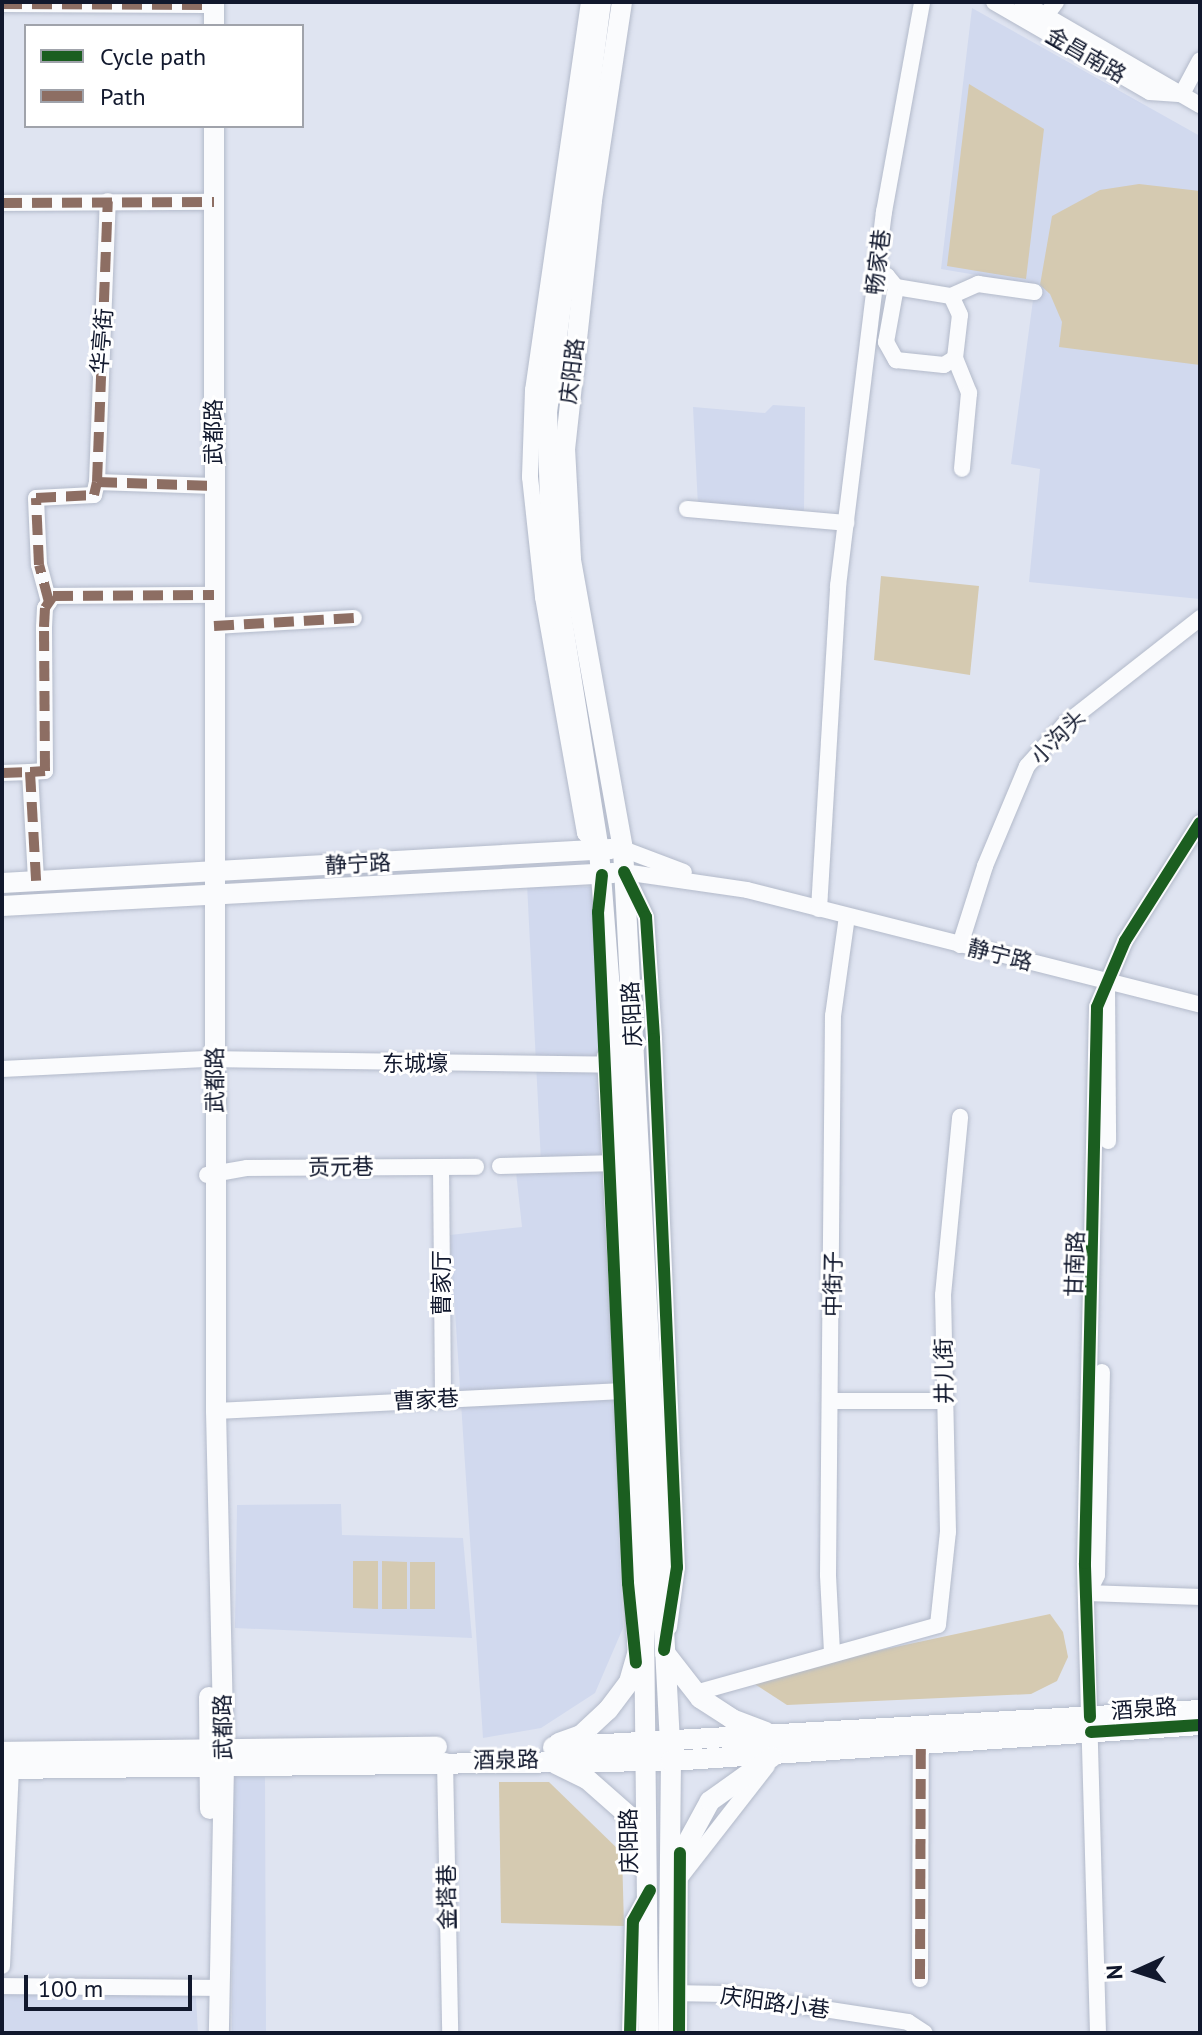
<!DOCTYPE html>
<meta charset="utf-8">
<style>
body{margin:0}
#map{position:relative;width:1202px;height:2035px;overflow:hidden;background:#dfe4f1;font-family:"PT Sans","Noto Sans SC",sans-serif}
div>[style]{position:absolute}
.built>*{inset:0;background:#d1d9ee}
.green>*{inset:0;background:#d5cab1}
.roads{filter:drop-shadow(0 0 2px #b3baca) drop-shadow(0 0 2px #b3baca)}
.minor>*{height:16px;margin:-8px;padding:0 8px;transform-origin:8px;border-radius:8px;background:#fafbfd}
.major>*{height:20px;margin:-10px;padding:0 10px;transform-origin:10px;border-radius:10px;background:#fafbfd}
.quiet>*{height:10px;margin-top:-5px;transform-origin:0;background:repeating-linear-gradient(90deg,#8d6e63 0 20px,transparent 0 30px)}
.cycleway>*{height:12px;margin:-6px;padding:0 6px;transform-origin:6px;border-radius:6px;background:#1b5e20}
span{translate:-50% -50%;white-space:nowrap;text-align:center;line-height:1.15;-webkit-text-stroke:6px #fff;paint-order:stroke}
.street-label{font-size:22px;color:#11182d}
.frame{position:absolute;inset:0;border:4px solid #11182d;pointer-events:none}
.legend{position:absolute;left:24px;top:24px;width:280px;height:104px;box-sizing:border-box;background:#fff;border:2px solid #a0a3ab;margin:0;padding:10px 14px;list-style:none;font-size:24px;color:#11182d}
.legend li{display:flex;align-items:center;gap:16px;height:40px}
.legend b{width:40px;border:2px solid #a0a3ab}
.north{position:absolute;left:1098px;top:1931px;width:80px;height:80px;-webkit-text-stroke:6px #fff;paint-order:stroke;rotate:267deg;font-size:22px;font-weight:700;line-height:32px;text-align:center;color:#11182d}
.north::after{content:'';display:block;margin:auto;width:28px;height:36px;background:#11182d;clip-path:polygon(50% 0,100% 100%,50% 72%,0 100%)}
.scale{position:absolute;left:24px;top:1975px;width:168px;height:36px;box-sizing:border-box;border:4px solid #11182d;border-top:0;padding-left:10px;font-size:24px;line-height:28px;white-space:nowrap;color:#11182d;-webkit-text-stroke:6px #fff;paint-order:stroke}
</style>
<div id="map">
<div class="built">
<i style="clip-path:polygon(972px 8px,1200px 136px,1200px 599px,1029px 582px,1040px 469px,1011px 464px,1035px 285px,941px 269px)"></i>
<i style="clip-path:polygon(773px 405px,805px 407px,804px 511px,698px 506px,693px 407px,765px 413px)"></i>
<i style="clip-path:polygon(527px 884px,592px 887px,623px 1628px,595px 1693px,541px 1728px,483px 1738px,450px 1235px,522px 1227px,515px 1163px,541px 1162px)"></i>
<i style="clip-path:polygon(341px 1504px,342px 1535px,463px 1538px,472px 1638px,235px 1628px,237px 1505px)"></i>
<i style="clip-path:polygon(231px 1777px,265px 1777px,266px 2033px,232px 2033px)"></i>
<i style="clip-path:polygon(195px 1980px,198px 2033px,2px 2033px,2px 1986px,6px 1984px)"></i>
</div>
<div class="green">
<i style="clip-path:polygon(969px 84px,1044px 129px,1026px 279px,947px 266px)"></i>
<i style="clip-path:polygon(1139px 184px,1200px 191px,1200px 365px,1059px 347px,1062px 322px,1050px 294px,1040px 285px,1052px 216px,1100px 190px)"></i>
<i style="clip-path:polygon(881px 576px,979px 586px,970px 675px,874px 660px)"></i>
<i style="clip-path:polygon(353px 1561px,378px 1561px,378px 1609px,353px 1608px)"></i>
<i style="clip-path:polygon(382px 1561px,407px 1562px,407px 1609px,382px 1609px)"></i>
<i style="clip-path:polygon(410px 1562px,435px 1562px,435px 1609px,410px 1609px)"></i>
<i style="clip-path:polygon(1050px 1614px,1063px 1632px,1068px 1657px,1057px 1681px,1031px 1694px,787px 1705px,753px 1683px,760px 1676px)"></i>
<i style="clip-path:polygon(499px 1782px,549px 1782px,622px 1853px,624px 1926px,501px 1923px)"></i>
</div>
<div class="roads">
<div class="minor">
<i style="left:589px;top:2px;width:392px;rotate:98.2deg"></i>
<i style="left:533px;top:390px;width:87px;rotate:92deg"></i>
<i style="left:530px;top:477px;width:121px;rotate:83.8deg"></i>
<i style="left:543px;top:597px;width:240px;rotate:79.9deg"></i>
<i style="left:585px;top:833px;width:22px;rotate:51deg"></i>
<i style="left:994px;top:2px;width:180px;rotate:30deg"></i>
<i style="left:1150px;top:92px;width:32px;rotate:4deg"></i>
<i style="left:1022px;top:2px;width:206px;rotate:30.1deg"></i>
<i style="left:2px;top:4px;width:203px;rotate:0.3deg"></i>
<i style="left:1046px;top:15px;width:16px;rotate:-52deg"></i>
<i style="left:1182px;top:94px;width:38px;rotate:-62deg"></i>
<i style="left:2px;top:203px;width:212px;rotate:-0.3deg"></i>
<i style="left:876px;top:275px;width:11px;rotate:5deg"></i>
<i style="left:887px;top:276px;width:14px;rotate:51deg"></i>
<i style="left:896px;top:287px;width:56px;rotate:9.3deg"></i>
<i style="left:951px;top:296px;width:30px;rotate:-24deg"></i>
<i style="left:978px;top:284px;width:57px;rotate:8.1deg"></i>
<i style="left:896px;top:287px;width:56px;rotate:100.3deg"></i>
<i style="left:886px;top:342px;width:21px;rotate:61deg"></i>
<i style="left:896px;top:360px;width:48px;rotate:5.9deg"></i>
<i style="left:944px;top:365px;width:13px;rotate:-32deg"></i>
<i style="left:955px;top:358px;width:43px;rotate:-83.4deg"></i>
<i style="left:960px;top:315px;width:21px;rotate:-115deg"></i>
<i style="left:955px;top:358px;width:38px;rotate:68deg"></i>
<i style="left:969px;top:393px;width:76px;rotate:95.3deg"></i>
<i style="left:97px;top:482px;width:117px;rotate:2deg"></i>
<i style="left:687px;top:509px;width:160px;rotate:5deg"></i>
<i style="left:49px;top:602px;width:38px;rotate:-105deg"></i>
<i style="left:39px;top:565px;width:67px;rotate:-92.6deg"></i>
<i style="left:36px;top:498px;width:58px;rotate:-3deg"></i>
<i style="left:94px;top:495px;width:13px;rotate:-77deg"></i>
<i style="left:97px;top:482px;width:281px;rotate:-87.8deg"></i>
<i style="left:214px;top:626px;width:140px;rotate:-3.3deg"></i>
<i style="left:30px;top:772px;width:15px;rotate:-4deg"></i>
<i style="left:45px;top:771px;width:144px;rotate:-90.4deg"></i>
<i style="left:44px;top:627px;width:19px;rotate:-87deg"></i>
<i style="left:45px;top:608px;width:14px;rotate:-56deg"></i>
<i style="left:53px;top:596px;width:161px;rotate:-0.4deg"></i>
<i style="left:2px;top:773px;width:28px;rotate:-2deg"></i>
<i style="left:30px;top:772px;width:109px;rotate:86.8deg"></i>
<i style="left:623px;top:849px;width:65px;rotate:20.7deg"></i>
<i style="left:624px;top:872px;width:124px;rotate:8.3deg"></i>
<i style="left:747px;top:890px;width:467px;rotate:14.2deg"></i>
<i style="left:627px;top:877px;width:44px;rotate:64.6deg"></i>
<i style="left:646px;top:917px;width:122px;rotate:86.2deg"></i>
<i style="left:654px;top:1039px;width:529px;rotate:87.51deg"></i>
<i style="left:677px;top:1567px;width:61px;rotate:97.6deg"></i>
<i style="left:819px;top:909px;width:324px;rotate:-86.6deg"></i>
<i style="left:838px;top:586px;width:377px;rotate:-83deg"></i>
<i style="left:884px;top:212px;width:213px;rotate:-79.7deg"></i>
<i style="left:960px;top:945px;width:83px;rotate:-72.4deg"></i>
<i style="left:985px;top:866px;width:108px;rotate:-67.2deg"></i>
<i style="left:1027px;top:766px;width:57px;rotate:-47.9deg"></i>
<i style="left:1065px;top:724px;width:172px;rotate:-38.1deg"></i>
<i style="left:1107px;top:984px;width:157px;rotate:89.6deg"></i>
<i style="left:605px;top:1056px;width:605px;rotate:87.06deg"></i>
<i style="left:2px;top:1069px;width:203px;rotate:-2.8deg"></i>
<i style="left:205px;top:1059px;width:410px;rotate:0.8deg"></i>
<i style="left:500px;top:1166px;width:118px;rotate:-1.5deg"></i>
<i style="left:441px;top:1167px;width:232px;rotate:89.5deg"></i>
<i style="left:207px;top:1175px;width:41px;rotate:-9.9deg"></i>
<i style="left:247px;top:1168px;width:229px;rotate:-0.3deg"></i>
<i style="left:831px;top:1401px;width:112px"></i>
<i style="left:216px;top:1411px;width:413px;rotate:-2.8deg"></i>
<i style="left:1091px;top:1587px;width:13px;rotate:-63deg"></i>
<i style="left:1097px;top:1575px;width:203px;rotate:-88.6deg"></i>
<i style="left:1088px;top:1593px;width:112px;rotate:2deg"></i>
<i style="left:832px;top:1652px;width:77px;rotate:-93deg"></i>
<i style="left:828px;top:1575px;width:559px;rotate:-89.49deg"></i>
<i style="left:833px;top:1016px;width:101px;rotate:-82deg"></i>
<i style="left:695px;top:1693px;width:252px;rotate:-15.6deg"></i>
<i style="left:938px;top:1625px;width:94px;rotate:-83.9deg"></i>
<i style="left:948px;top:1532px;width:237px;rotate:-91.2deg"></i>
<i style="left:943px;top:1295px;width:179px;rotate:-84.5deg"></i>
<i style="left:445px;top:1761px;width:272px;rotate:88.9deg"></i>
<i style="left:682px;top:1875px;width:138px;rotate:-52.1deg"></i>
<i style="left:2px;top:1966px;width:197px;rotate:-87.4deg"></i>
<i style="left:920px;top:1979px;width:233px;rotate:-89.8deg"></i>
<i style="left:2px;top:1986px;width:217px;rotate:0.5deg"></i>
<i style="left:669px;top:1993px;width:57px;rotate:1deg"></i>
<i style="left:726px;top:1994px;width:184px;rotate:8.7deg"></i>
<i style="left:908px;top:2022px;width:20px;rotate:33deg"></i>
<i style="left:630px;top:2033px;width:112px;rotate:-88.5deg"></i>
<i style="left:633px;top:1921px;width:31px;rotate:-61deg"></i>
<i style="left:679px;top:2033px;width:178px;rotate:-89.7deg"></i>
<i style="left:1098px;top:2033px;width:470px;rotate:-91.6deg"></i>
<i style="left:1085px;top:1563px;width:556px;rotate:-88.76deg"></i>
<i style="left:1097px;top:1007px;width:72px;rotate:-67deg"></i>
<i style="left:1125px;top:941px;width:140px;rotate:-57.6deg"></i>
</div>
<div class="major">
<i style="left:601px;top:2px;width:412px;rotate:97.5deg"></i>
<i style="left:547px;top:410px;width:147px;rotate:88.1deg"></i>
<i style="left:552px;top:557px;width:297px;rotate:80.9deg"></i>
<i style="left:599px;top:850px;width:193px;rotate:85.5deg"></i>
<i style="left:614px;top:1042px;width:578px;rotate:87.02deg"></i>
<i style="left:644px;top:1619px;width:414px;rotate:89.4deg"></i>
<i style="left:622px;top:2px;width:201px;rotate:98.6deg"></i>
<i style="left:592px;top:201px;width:248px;rotate:96.2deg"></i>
<i style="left:565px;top:448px;width:112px;rotate:86.9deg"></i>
<i style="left:571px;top:560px;width:294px;rotate:79.8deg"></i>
<i style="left:623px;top:849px;width:913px;rotate:86.99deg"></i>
<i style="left:671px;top:1761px;width:272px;rotate:90.6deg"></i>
<i style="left:214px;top:26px;width:24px;rotate:-90deg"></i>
<i style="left:214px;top:126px;width:1285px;rotate:89.91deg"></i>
<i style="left:216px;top:1411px;width:354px;rotate:88.7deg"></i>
<i style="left:224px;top:1765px;width:268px;rotate:91.1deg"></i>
<i style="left:2px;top:883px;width:610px;rotate:-3.2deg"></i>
<i style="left:2px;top:906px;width:612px;rotate:-3.09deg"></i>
<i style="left:665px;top:1653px;width:57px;rotate:52.1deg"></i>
<i style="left:700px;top:1698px;width:38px;rotate:33deg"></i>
<i style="left:732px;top:1719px;width:36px;rotate:21deg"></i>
<i style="left:209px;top:1697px;width:112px;rotate:89.5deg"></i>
<i style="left:559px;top:1743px;width:23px;rotate:-20deg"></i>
<i style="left:581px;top:1735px;width:37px;rotate:-43deg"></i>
<i style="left:608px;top:1710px;width:35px;rotate:-53deg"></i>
<i style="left:629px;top:1682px;width:33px;rotate:-74deg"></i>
<i style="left:553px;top:1747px;width:648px;rotate:-3.27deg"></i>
<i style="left:2px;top:1752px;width:435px;rotate:-0.7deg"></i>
<i style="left:556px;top:1764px;width:34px;rotate:26deg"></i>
<i style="left:587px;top:1779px;width:56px;rotate:41.4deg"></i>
<i style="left:629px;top:1816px;width:49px;rotate:73.4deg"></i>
<i style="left:2px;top:1769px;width:669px;rotate:-0.69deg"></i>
<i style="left:671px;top:1761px;width:530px;rotate:-3.89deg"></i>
<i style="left:674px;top:1867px;width:75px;rotate:-61.4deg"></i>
<i style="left:710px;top:1801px;width:76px;rotate:-35.4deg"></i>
</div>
</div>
<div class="quiet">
<i style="left:2px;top:4px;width:203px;rotate:0.3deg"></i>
<i style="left:2px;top:203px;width:212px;rotate:-0.3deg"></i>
<i style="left:97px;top:482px;width:117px;rotate:2deg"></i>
<i style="left:49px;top:602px;width:38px;rotate:-105deg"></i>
<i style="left:39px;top:565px;width:67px;rotate:-92.6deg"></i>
<i style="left:36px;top:498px;width:58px;rotate:-3deg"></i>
<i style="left:94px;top:495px;width:13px;rotate:-77deg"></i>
<i style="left:97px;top:482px;width:281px;rotate:-87.8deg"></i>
<i style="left:214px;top:626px;width:140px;rotate:-3.3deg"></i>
<i style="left:30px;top:772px;width:15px;rotate:-4deg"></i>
<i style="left:45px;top:771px;width:144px;rotate:-90.4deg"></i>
<i style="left:44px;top:627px;width:19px;rotate:-87deg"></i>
<i style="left:45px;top:608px;width:14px;rotate:-56deg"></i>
<i style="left:53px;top:596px;width:161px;rotate:-0.4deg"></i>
<i style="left:2px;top:773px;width:28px;rotate:-2deg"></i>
<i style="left:30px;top:772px;width:109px;rotate:86.8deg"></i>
<i style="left:920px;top:1979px;width:233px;rotate:-89.8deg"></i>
</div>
<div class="cycleway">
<i style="left:624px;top:872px;width:50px;rotate:63.9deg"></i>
<i style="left:646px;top:917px;width:122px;rotate:86.2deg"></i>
<i style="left:654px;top:1039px;width:529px;rotate:87.51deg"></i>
<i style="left:677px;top:1567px;width:84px;rotate:98.9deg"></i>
<i style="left:602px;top:875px;width:37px;rotate:96deg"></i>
<i style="left:598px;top:912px;width:672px;rotate:87.44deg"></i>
<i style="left:628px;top:1583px;width:80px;rotate:84.3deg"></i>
<i style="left:1090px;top:1717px;width:154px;rotate:-91.9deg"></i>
<i style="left:1085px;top:1563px;width:556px;rotate:-88.76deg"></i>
<i style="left:1097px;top:1007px;width:72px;rotate:-67deg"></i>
<i style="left:1125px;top:941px;width:140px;rotate:-57.6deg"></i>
<i style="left:1091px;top:1732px;width:109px;rotate:-3.7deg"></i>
<i style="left:630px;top:2033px;width:112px;rotate:-88.5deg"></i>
<i style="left:633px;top:1921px;width:35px;rotate:-61deg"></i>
<i style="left:679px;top:2033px;width:180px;rotate:-89.7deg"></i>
</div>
<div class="street-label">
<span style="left:1086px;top:55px;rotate:30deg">金昌南路</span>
<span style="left:878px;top:262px;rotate:-83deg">畅家巷</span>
<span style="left:102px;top:341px;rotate:-85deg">华亭街</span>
<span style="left:572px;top:371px;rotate:-83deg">庆阳路</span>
<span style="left:214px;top:432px;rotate:-90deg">武都路</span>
<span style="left:1058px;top:737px;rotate:-45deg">小沟头</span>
<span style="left:358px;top:864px;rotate:-3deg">静宁路</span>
<span style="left:1000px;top:955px;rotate:14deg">静宁路</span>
<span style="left:632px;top:1014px;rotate:-93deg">庆阳路</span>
<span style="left:415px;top:1064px">东城壕</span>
<span style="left:215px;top:1080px;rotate:-90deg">武都路</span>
<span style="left:341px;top:1167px;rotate:-1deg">贡元巷</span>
<span style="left:1075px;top:1264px;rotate:-88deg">甘南路</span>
<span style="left:442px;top:1283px;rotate:-90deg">曹家厅</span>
<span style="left:833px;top:1284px;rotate:-89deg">中街子</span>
<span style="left:944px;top:1371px;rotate:-91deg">井儿街</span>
<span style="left:426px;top:1400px;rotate:-3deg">曹家巷</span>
<span style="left:1144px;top:1709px;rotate:-4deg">酒泉路</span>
<span style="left:223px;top:1727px;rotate:-91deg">武都路</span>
<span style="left:506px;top:1760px;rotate:-1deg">酒泉路</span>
<span style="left:629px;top:1841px;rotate:-91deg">庆阳路</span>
<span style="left:447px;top:1897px;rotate:-91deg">金塔巷</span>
<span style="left:775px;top:2003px;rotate:8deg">庆阳路小巷</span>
</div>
<div class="frame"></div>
<ul class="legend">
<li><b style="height:10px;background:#1b5e20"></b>Cycle path</li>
<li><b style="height:10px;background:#8d6e63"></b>Path</li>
</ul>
<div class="north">N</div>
<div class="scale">100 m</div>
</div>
